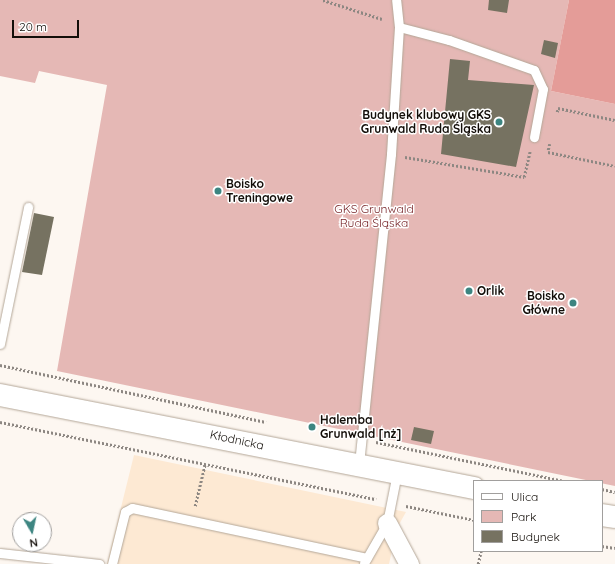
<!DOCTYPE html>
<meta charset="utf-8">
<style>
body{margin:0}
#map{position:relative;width:615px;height:564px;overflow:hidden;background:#fdf7f1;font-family:Quicksand,sans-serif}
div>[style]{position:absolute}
.built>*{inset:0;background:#fde9d3}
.green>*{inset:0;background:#e5b8b5}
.forest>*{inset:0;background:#e49c98}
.building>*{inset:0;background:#767261}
.path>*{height:2.5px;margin-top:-1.25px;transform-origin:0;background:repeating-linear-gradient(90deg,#8d8782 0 2px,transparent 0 4px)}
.roads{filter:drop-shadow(0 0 1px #b4a798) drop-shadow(0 0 1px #b4a798)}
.service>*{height:9px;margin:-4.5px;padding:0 4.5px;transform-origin:4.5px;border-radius:4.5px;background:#fff}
.minor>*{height:19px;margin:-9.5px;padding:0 9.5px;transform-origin:9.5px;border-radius:9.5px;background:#fff}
.tertiary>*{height:22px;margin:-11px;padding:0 11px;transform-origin:11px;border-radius:11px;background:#fff}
.dots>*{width:11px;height:11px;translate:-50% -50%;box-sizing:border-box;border:2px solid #fff;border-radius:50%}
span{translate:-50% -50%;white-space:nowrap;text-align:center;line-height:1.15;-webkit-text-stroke:3px #fff;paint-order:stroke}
.poi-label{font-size:12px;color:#130e09;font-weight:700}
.right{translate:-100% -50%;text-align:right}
.left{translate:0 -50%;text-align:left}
.park-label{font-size:12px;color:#741f23}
.street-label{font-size:12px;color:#130e09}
.legend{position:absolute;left:473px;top:480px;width:130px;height:72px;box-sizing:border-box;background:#fff;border:1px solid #a19f9d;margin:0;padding:5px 7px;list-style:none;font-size:12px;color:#130e09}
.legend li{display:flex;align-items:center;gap:8px;height:20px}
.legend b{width:20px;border:1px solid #a19f9d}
.north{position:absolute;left:12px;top:512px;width:40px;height:40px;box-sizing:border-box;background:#fff;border:1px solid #a19f9d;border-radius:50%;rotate:171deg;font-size:11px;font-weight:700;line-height:16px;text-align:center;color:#130e09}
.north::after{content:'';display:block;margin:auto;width:14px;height:18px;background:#3d8581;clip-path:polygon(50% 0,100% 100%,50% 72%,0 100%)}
.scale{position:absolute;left:12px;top:20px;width:67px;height:18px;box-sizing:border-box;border:2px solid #130e09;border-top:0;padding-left:5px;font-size:12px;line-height:14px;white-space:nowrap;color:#130e09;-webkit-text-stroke:3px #fff;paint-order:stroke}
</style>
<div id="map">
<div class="built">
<i style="clip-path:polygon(134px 455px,406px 512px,397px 528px,389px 564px,107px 564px)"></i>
</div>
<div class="green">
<i style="clip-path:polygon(0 0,569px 0,551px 91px,615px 104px,615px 486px,57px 371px,107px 85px,39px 71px,35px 83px,0 76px)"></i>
</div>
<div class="forest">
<i style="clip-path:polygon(569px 0,615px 0,615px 104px,551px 91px)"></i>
</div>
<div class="building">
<i style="clip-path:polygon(489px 0,509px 0,507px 13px,488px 10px)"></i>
<i style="clip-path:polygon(544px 40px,558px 43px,555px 58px,541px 54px)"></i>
<i style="clip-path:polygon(450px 59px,470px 61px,468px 80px,534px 85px,516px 167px,441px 154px)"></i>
<i style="clip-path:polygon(34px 213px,54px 217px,42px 275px,22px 272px)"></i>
<i style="clip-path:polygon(414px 427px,434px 431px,431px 444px,411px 440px)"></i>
</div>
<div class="path">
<i style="left:323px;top:0;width:62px;rotate:17.9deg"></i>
<i style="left:557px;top:112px;width:4px;rotate:-76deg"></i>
<i style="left:558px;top:108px;width:58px;rotate:11.9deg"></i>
<i style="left:550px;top:144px;width:8px;rotate:104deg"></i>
<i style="left:548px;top:152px;width:68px;rotate:11.8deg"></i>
<i style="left:405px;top:157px;width:121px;rotate:9.5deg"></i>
<i style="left:524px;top:177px;width:26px;rotate:-77deg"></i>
<i style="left:0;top:365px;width:272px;rotate:12.1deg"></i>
<i style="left:0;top:422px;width:384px;rotate:11.6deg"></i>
<i style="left:376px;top:442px;width:192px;rotate:11.7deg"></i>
<i style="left:602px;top:489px;width:13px;rotate:13deg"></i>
<i style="left:195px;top:506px;width:43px;rotate:-76.6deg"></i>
<i style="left:406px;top:506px;width:69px;rotate:11.6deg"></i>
<i style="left:602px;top:546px;width:13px;rotate:9deg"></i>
<i style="left:478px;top:564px;width:13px;rotate:-77deg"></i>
</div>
<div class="roads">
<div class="service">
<i style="left:399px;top:27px;width:52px;rotate:14.6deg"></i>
<i style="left:449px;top:40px;width:90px;rotate:19.4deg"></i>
<i style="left:534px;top:70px;width:21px;rotate:65deg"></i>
<i style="left:543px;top:89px;width:49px;rotate:100.6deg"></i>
<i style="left:0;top:344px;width:140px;rotate:-78.4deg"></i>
<i style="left:359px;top:464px;width:312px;rotate:-84.1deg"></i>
<i style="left:391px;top:154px;width:127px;rotate:-86.4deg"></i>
<i style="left:399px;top:27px;width:27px;rotate:-96deg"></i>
<i style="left:0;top:553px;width:100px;rotate:6.3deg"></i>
<i style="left:364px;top:563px;width:46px;rotate:-60.1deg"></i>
<i style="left:387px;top:523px;width:51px;rotate:-78.7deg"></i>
<i style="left:112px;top:564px;width:54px;rotate:-76deg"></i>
<i style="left:125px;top:512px;width:8px;rotate:-30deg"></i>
<i style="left:132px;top:508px;width:240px;rotate:12deg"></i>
</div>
<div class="minor">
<i style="left:387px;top:523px;width:47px;rotate:61.8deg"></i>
</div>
<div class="tertiary">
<i style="left:0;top:395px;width:483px;rotate:11.1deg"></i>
<i style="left:602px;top:515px;width:13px;rotate:9deg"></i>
</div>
</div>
<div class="dots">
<i style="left:499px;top:122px;background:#3d8581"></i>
<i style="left:218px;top:191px;background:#3d8581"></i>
<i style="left:469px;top:291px;background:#3d8581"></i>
<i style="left:573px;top:303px;background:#3d8581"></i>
<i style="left:312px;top:427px;background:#3d8581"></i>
</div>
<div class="poi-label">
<span class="right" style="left:491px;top:122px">Budynek klubowy GKS<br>Grunwald Ruda Śląska</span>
<span class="left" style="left:226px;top:191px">Boisko<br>Treningowe</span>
<span class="left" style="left:477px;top:291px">Orlik</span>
<span class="right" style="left:565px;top:303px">Boisko<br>Główne</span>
<span class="left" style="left:320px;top:427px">Halemba<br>Grunwald [nż]</span>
</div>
<div class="park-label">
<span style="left:374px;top:216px">GKS Grunwald<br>Ruda Śląska</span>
</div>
<div class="street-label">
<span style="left:237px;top:440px;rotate:12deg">Kłodnicka</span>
</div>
<ul class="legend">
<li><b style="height:5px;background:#fff"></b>Ulica</li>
<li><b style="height:11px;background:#e5b8b5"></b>Park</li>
<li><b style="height:11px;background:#767261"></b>Budynek</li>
</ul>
<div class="north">N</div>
<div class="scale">20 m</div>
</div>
